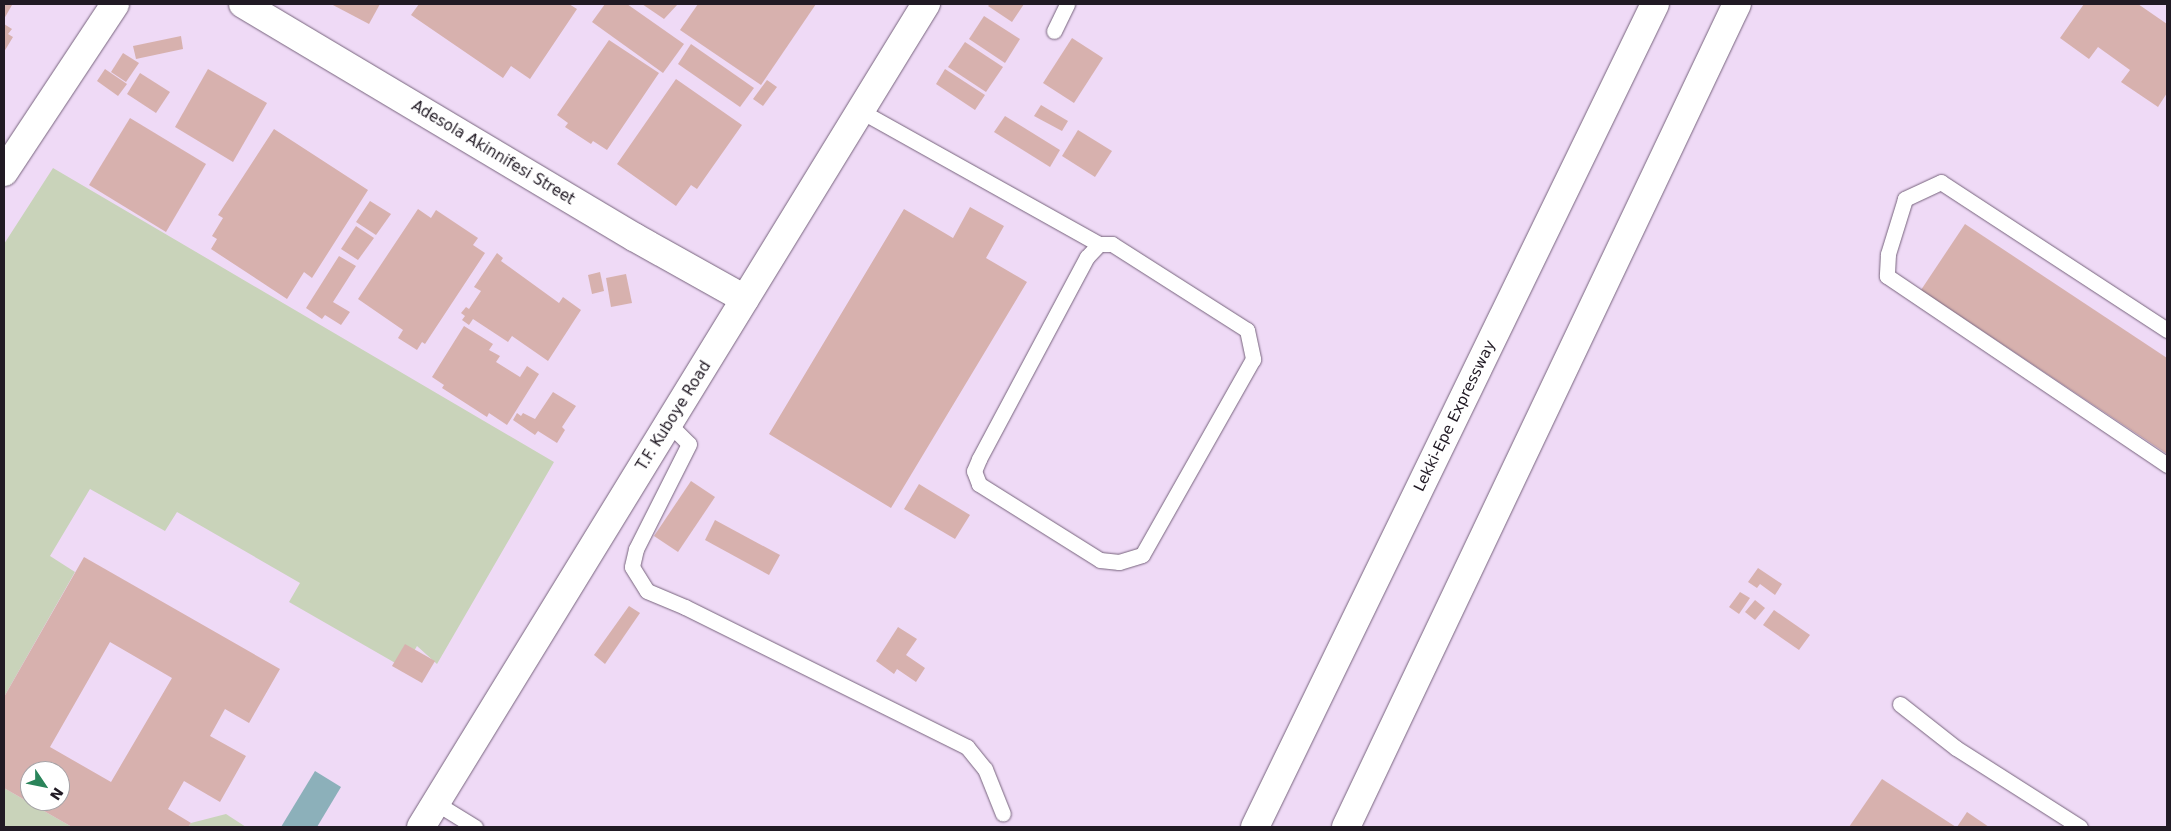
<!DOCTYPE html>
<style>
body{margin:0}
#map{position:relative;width:2171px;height:831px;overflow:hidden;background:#efdaf6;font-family:"DejaVu Sans",sans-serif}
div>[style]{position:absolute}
.green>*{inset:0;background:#c9d3ba}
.water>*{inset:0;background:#8cb0ba}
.building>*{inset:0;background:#d7b1ae}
.roads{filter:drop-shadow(0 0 1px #76637c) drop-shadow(0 0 1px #76637c)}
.service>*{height:15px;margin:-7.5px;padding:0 7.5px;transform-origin:7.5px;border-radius:7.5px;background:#fff}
.minor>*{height:28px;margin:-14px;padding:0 14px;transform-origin:14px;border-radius:14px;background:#fff}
.tertiary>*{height:28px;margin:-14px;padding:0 14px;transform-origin:14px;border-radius:14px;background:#fff}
.trunk>*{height:28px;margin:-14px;padding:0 14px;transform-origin:14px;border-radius:14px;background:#fff}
span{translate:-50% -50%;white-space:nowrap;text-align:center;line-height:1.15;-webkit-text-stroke:5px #fff;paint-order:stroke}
.street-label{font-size:15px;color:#211a24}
.frame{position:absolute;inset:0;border:5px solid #211a24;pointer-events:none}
.north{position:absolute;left:20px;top:761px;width:50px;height:50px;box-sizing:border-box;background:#fff;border:1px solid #a6a3a7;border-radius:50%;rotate:124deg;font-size:14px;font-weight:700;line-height:20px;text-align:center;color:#211a24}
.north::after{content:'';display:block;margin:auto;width:18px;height:22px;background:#2a845a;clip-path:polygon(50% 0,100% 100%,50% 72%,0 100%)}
</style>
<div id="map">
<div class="green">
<i style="clip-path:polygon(53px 168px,554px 462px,437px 664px,417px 646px,404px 668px,289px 602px,300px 583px,177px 512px,165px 531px,90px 489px,50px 556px,75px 572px,4px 697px,4px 244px)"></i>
<i style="clip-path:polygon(4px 788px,72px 827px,4px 827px)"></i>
<i style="clip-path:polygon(226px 814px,246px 827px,188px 827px,191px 823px)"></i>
</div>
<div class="water">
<i style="clip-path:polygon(315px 771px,341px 787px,317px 827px,281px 827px)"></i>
</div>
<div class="building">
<i style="clip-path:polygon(4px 4px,12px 5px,4px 19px)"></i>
<i style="clip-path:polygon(331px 4px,380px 4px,369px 24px)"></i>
<i style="clip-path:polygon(419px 4px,569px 4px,577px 9px,530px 79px,511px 66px,503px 78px,411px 15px)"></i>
<i style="clip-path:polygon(605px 4px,627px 4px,684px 44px,663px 73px,592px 22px)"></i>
<i style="clip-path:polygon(642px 4px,678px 4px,664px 19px)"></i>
<i style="clip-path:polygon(698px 4px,816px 4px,761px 85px,680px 30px)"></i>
<i style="clip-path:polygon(990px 4px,1024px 4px,1012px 22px,988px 6px)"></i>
<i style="clip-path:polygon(2084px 4px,2138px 4px,2167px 24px,2167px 93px,2158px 107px,2121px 82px,2130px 70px,2098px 47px,2089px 59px,2060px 38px)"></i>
<i style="clip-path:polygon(984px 16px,1020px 39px,1005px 63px,969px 39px)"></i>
<i style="clip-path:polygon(4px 24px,12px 29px,8px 34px,13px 37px,4px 52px)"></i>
<i style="clip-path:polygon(181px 36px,183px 49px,136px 59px,133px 46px)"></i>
<i style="clip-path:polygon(1072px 38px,1103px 58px,1074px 103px,1043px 83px)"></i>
<i style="clip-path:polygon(609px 40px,659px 73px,607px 150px,593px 141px,591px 144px,565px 127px,568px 123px,557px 115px)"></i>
<i style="clip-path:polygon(965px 42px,1003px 67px,986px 92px,948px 67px)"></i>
<i style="clip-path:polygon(691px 44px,754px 88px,740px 107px,678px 64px)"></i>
<i style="clip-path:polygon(123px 53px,139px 63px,126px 82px,111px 72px)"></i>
<i style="clip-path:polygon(105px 69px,127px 84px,118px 96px,97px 81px)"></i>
<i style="clip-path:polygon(208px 69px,267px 103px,233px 162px,175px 127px)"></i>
<i style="clip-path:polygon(945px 69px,985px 95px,975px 110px,936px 84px)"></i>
<i style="clip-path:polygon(140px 73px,170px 92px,156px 113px,127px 94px)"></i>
<i style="clip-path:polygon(676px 79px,742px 125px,697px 189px,691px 185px,676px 206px,617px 164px)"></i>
<i style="clip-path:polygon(767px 80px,777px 87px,763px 106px,753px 99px)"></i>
<i style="clip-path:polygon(1041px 105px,1068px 121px,1062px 131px,1034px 116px)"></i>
<i style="clip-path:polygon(1005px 116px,1060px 150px,1050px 167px,994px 132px)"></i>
<i style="clip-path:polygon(130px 118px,206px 164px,166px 232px,89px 185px)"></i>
<i style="clip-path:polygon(274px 129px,368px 190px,312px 278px,304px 272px,287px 299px,211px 249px,217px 239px,212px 236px,223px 218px,218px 215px)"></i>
<i style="clip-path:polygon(1078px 130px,1112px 151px,1095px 177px,1062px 156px)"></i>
<i style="clip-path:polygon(370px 201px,391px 214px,376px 235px,356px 222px)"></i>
<i style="clip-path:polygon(970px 207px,1004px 226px,986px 258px,1027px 282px,891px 508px,769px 434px,904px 209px,953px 238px)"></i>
<i style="clip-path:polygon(418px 209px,431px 218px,436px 210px,478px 238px,473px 245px,485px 253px,425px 344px,422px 342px,417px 350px,398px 338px,403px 330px,358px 299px)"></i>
<i style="clip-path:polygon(1965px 224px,2167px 358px,2167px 454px,1921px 290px)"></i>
<i style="clip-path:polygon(356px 226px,374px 238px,358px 260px,341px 249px)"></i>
<i style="clip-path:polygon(497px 253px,503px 258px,501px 261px,559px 303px,563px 297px,581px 310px,548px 361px,512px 336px,508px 342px,473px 319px,469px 325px,462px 320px,465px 316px,461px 313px,466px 307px,469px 309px,481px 291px,474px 287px)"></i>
<i style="clip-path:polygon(339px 256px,356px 266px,333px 302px,350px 312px,341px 325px,325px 315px,322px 319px,306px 308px)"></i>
<i style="clip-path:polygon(600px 272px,604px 291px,592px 294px,588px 275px)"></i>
<i style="clip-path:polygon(626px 274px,632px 303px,611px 307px,606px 278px)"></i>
<i style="clip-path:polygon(464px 326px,493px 344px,489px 350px,500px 356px,496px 362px,520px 377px,527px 366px,539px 374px,507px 425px,489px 413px,487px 417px,442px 388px,444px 385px,432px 377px)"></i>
<i style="clip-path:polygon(553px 392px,576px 406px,562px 427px,565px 430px,557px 443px,538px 431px,535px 435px,513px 420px,517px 413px,521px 416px,523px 413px,535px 419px)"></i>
<i style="clip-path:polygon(691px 481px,715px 497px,678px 552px,654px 536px)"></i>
<i style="clip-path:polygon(919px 484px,970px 515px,955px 539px,904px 509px)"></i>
<i style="clip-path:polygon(715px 520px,780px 555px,769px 575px,705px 540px)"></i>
<i style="clip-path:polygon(evenodd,84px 557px,280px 669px,249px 723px,225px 709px,210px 736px,246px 756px,220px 802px,184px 781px,168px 809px,191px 823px,188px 827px,72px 827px,4px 788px,4px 697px,84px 557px,110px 642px,172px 678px,111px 782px,50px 747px,110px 642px,84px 557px,30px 771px,60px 771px,60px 801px,30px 801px,30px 771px)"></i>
<i style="clip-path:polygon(1758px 568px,1782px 584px,1775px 595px,1760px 584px,1757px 588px,1748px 582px)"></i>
<i style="clip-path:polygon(1740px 592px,1750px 598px,1739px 614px,1729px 607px)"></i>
<i style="clip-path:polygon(1755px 600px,1765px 608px,1755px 620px,1745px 612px)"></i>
<i style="clip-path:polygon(629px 606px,640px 613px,605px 664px,594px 655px)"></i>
<i style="clip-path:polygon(1774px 610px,1810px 635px,1799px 650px,1763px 625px)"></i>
<i style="clip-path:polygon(898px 627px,917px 639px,906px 655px,925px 668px,916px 682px,897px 669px,894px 674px,876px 661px)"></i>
<i style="clip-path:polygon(405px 644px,435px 661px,422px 683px,392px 666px)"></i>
<i style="clip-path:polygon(1882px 779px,1956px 827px,1849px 827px)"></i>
<i style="clip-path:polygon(1967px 812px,1989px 827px,1957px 827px)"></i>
</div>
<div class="roads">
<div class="service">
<i style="left:1054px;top:31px;width:30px;rotate:-64deg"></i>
<i style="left:859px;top:110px;width:275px;rotate:29.2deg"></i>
<i style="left:1099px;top:244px;width:13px"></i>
<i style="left:1112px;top:244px;width:160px;rotate:32.5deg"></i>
<i style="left:1247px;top:330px;width:30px;rotate:78deg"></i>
<i style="left:1253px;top:359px;width:225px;rotate:119.5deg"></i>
<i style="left:1142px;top:555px;width:24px;rotate:163deg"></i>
<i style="left:1119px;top:562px;width:19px;rotate:-174deg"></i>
<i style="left:1100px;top:560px;width:143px;rotate:-147.9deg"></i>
<i style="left:979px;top:484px;width:14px;rotate:-111deg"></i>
<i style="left:974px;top:471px;width:13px;rotate:-67deg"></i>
<i style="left:979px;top:459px;width:229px;rotate:-61.9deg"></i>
<i style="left:1087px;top:257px;width:18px;rotate:-47deg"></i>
<i style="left:2167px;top:330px;width:270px;rotate:-146.8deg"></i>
<i style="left:1941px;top:182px;width:40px;rotate:155deg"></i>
<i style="left:1905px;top:199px;width:58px;rotate:107.2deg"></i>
<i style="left:1888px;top:254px;width:22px;rotate:93deg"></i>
<i style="left:1887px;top:276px;width:338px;rotate:34deg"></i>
<i style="left:669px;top:424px;width:28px;rotate:45deg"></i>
<i style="left:689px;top:444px;width:118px;rotate:116.8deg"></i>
<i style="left:636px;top:549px;width:18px;rotate:103deg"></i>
<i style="left:632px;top:567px;width:28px;rotate:58deg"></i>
<i style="left:647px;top:591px;width:41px;rotate:22.8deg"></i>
<i style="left:685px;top:607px;width:315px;rotate:26.4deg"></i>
<i style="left:967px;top:747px;width:28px;rotate:51deg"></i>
<i style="left:985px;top:769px;width:48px;rotate:68.2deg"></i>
<i style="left:1900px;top:704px;width:71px;rotate:38.2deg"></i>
<i style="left:1956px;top:748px;width:147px;rotate:32.5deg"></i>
<i style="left:436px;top:803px;width:46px;rotate:31.6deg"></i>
</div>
<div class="minor">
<i style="left:243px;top:4px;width:455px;rotate:30.8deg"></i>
<i style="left:634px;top:237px;width:127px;rotate:29.2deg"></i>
<i style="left:4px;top:172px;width:201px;rotate:-56.5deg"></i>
</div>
<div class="tertiary">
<i style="left:421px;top:827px;width:966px;rotate:-58.47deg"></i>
</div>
<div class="trunk">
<i style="left:1255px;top:827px;width:915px;rotate:-64.08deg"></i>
<i style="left:1346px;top:827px;width:911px;rotate:-64.59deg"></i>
</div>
</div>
<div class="street-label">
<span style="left:493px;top:153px;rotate:31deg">Adesola Akinnifesi Street</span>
<span style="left:674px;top:416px;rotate:-58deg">T.F. Kuboye Road</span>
<span style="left:1455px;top:416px;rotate:-64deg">Lekki-Epe Expressway</span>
</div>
<div class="frame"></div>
<div class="north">N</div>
</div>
